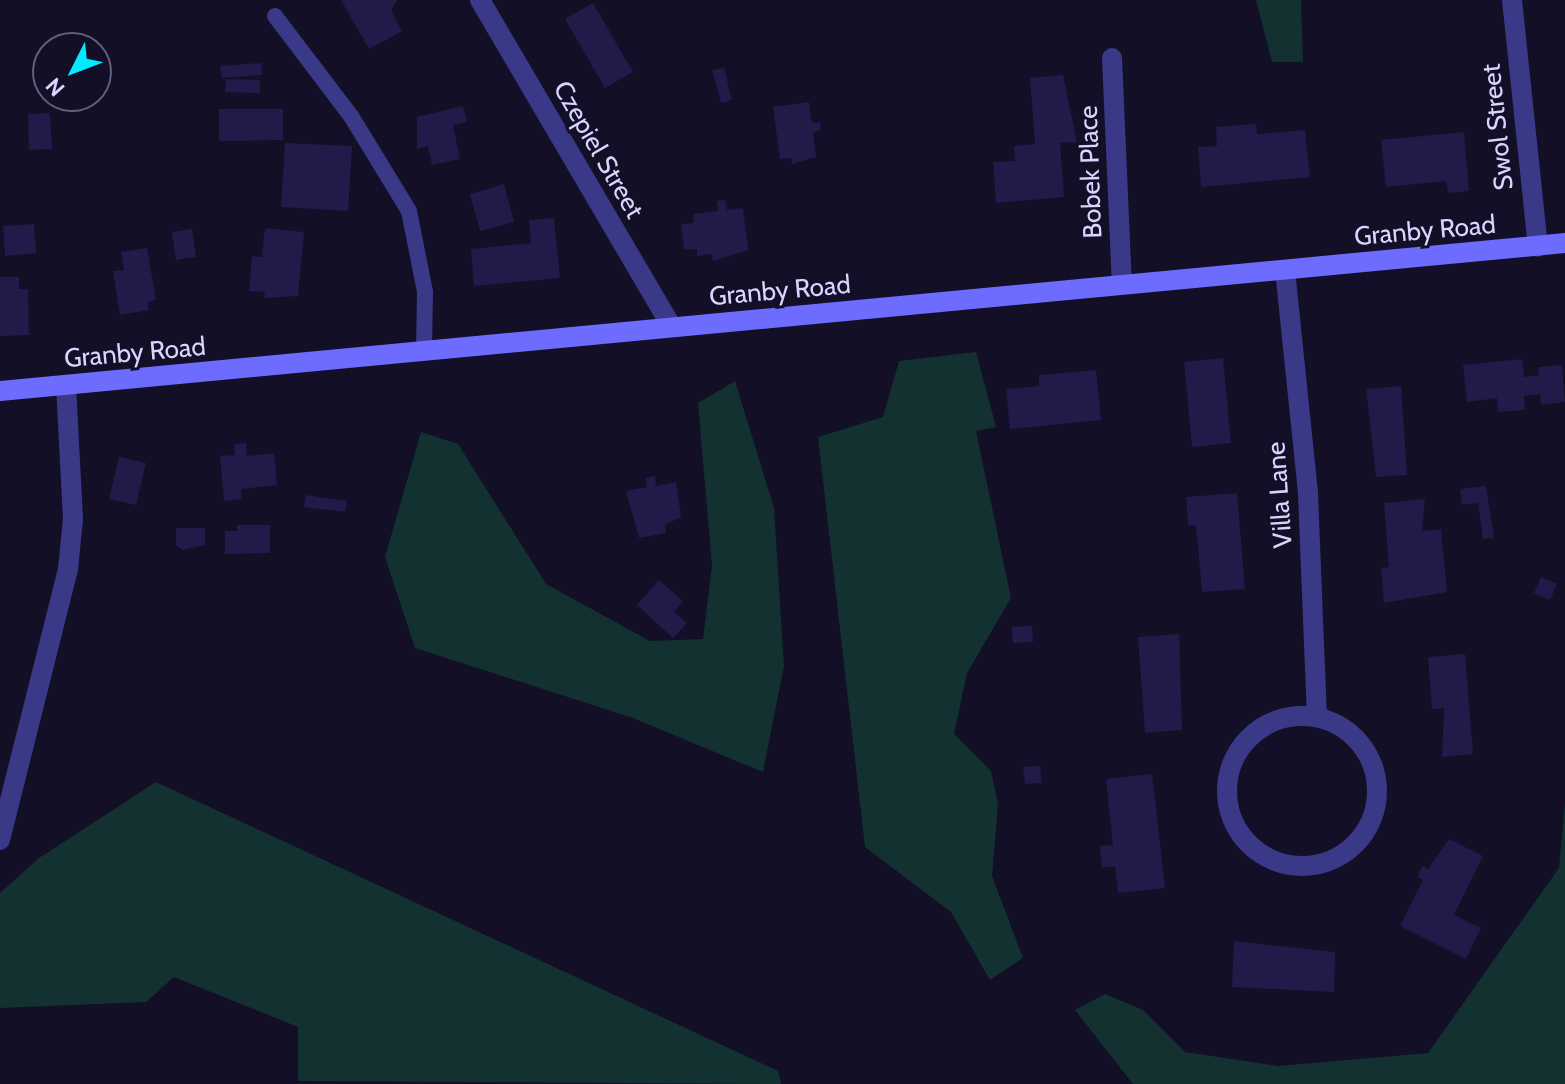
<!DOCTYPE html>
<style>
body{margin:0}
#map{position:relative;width:1565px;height:1084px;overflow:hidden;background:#120f27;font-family:Cabin,sans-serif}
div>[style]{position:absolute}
.green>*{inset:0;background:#123130}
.building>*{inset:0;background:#231a49}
.lane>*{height:16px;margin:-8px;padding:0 8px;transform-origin:8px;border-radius:8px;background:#3a3987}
.street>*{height:20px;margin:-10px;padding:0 10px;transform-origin:10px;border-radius:10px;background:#3a3987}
.street>.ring{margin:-10px;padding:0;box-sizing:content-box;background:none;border:20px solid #3a3987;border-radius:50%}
.secondary>*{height:20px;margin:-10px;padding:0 10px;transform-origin:10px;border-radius:10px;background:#6d6cff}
span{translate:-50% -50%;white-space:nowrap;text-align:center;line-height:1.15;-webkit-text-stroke:6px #120f27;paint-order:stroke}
.street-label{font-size:26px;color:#d9d5ff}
.north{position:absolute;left:32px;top:32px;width:80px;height:80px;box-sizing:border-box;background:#120f27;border:2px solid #625e7d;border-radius:50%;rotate:228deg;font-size:22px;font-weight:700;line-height:32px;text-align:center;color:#d9d5ff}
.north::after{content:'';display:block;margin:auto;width:28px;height:36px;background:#01ebff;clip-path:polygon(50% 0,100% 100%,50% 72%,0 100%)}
</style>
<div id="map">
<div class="green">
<i style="clip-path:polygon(1256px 0,1301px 0,1303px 62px,1272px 62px)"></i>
<i style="clip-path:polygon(976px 352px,996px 427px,976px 431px,1011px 598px,967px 673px,954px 734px,991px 771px,998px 804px,992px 876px,1023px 958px,990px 980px,951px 912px,865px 847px,818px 437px,883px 417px,899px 361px)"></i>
<i style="clip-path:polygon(735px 381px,774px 508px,784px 666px,763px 772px,633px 718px,415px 648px,385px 557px,421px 432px,458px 444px,546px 584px,650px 641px,703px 639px,712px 566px,698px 403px)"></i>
<i style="clip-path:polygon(156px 782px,778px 1071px,781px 1084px,298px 1081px,298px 1027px,174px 977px,146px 1002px,0 1008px,0 893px,39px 858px)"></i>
<i style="clip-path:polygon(1565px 802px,1565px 1084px,1133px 1084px,1075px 1010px,1105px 994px,1143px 1010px,1185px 1052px,1278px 1066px,1428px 1053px,1559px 868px)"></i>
</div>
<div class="building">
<i style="clip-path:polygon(341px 0,397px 0,391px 10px,402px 31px,369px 49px)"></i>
<i style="clip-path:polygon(593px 3px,633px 72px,605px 88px,565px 19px)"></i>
<i style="clip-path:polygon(261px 63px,262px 75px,222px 78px,220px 66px)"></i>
<i style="clip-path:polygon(724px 68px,732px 100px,721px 103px,712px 70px)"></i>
<i style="clip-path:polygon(1063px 75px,1077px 142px,1060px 143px,1064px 197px,996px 203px,993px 162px,1015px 161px,1014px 146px,1035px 144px,1030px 78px)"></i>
<i style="clip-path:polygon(226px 79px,260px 80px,260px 93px,225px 92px)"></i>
<i style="clip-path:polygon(809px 102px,812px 123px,820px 122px,821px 130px,813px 132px,816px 157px,792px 164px,791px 158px,780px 159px,773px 107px)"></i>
<i style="clip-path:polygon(463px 106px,467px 122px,453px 125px,460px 159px,432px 165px,428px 146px,417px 149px,417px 117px)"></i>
<i style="clip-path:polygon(219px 109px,283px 109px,283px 140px,219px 141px)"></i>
<i style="clip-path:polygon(50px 113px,52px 149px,29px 150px,28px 114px)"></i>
<i style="clip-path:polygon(1256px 124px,1257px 134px,1305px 130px,1310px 177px,1201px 187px,1198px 147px,1217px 146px,1216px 127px)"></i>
<i style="clip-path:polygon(1464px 132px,1469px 191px,1448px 193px,1446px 181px,1386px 187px,1381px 140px)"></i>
<i style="clip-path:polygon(285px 143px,352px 146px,348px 211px,281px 207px)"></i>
<i style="clip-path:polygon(504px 184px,514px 222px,480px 231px,470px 194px)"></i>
<i style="clip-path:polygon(725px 200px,727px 210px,743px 208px,748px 250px,713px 261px,712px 254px,697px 256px,697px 249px,684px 250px,681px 224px,694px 223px,693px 214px,718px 211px,717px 201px)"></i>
<i style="clip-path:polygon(554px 218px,560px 278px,474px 286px,471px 249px,531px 243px,529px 220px)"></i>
<i style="clip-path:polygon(34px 224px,36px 253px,5px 256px,3px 226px)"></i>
<i style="clip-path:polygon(265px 228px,304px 232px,298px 296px,264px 298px,265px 292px,249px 291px,252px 256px,262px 257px)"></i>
<i style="clip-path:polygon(192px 229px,196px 257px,176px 260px,172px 232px)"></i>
<i style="clip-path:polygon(147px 248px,156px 300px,147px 302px,149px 310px,120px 315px,113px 271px,124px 270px,121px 252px)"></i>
<i style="clip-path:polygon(0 277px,19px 277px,19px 289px,28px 289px,29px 335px,0 336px)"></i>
<i style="clip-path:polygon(1223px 358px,1231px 443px,1192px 447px,1184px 362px)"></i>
<i style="clip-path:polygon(1522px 359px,1524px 377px,1539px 375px,1538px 367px,1562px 365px,1565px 402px,1541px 405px,1540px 394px,1524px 396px,1525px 410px,1498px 412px,1497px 398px,1467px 402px,1463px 365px)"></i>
<i style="clip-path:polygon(1096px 370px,1101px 420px,1010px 429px,1006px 389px,1039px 386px,1039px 375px)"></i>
<i style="clip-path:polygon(1401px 386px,1407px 475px,1376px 477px,1366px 389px)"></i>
<i style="clip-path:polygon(246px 443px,247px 456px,274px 453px,277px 485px,241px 489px,242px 499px,224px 501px,220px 456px,235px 455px,234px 444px)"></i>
<i style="clip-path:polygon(119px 457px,146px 463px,136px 505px,109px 499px)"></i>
<i style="clip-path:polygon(655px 476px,656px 486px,676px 482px,681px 517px,665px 525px,666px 533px,639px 538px,626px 491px,647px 487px,645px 478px)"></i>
<i style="clip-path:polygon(1486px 486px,1494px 538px,1483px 539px,1478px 503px,1462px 505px,1460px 489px)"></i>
<i style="clip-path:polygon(1237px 493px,1245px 589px,1202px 592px,1196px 525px,1188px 526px,1186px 497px)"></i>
<i style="clip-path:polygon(306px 495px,347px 501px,345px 512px,304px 507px)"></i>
<i style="clip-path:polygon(1425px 499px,1422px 531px,1441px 529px,1447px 592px,1384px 603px,1381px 568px,1389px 567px,1384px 503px)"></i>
<i style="clip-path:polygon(237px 525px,270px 525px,270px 553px,225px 554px,225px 531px,237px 531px)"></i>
<i style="clip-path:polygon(176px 528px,205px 528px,205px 545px,183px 550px,176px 545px)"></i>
<i style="clip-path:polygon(1541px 577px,1557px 584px,1550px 600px,1534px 593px)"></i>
<i style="clip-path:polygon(659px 580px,683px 601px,674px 612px,687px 623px,673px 638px,637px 605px)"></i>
<i style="clip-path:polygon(1032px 626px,1033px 642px,1013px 643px,1012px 627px)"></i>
<i style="clip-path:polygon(1179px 634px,1182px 730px,1145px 733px,1138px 637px)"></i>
<i style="clip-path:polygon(1465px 654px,1473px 754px,1442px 757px,1444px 708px,1432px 709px,1428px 657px)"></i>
<i style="clip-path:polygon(1040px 766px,1042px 783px,1025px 784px,1023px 767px)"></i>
<i style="clip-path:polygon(1152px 774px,1165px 888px,1118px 893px,1115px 866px,1102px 868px,1100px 846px,1113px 845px,1106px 779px)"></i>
<i style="clip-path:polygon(1449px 839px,1483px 856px,1454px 915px,1481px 928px,1466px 959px,1400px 926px,1423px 880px,1417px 877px,1422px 866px,1428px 869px)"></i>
<i style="clip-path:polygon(1234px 941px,1335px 952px,1334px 992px,1232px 987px)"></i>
</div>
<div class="lane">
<i style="left:275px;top:16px;width:126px;rotate:52.8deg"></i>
<i style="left:351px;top:116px;width:111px;rotate:58.6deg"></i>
<i style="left:409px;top:211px;width:83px;rotate:78.8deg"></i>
<i style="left:425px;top:292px;width:60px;rotate:91deg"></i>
</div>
<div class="street">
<i style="left:480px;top:0;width:379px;rotate:59.6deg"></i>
<i style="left:1512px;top:0;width:248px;rotate:84deg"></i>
<i style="left:1112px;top:58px;width:226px;rotate:87.5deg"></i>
<i style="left:1285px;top:270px;width:225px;rotate:84.1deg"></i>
<i style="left:1308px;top:494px;width:223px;rotate:87.7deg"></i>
<i class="ring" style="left:1227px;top:716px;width:130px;height:130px"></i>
<i style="left:0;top:840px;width:279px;rotate:-75.9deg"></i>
<i style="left:68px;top:569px;width:50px;rotate:-84.3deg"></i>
<i style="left:73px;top:519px;width:133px;rotate:-93deg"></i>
</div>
<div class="secondary">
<i style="left:0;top:391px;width:1572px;rotate:-5.4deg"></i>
</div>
<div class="street-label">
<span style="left:1498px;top:127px;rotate:-96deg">Swol Street</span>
<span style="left:598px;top:150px;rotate:60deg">Czepiel Street</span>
<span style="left:1091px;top:172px;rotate:-92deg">Bobek Place</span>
<span style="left:1425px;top:231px;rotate:-5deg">Granby Road</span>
<span style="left:780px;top:291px;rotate:-5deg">Granby Road</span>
<span style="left:135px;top:353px;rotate:-5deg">Granby Road</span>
<span style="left:1280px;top:495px;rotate:-94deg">Villa Lane</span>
</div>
<div class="north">N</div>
</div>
